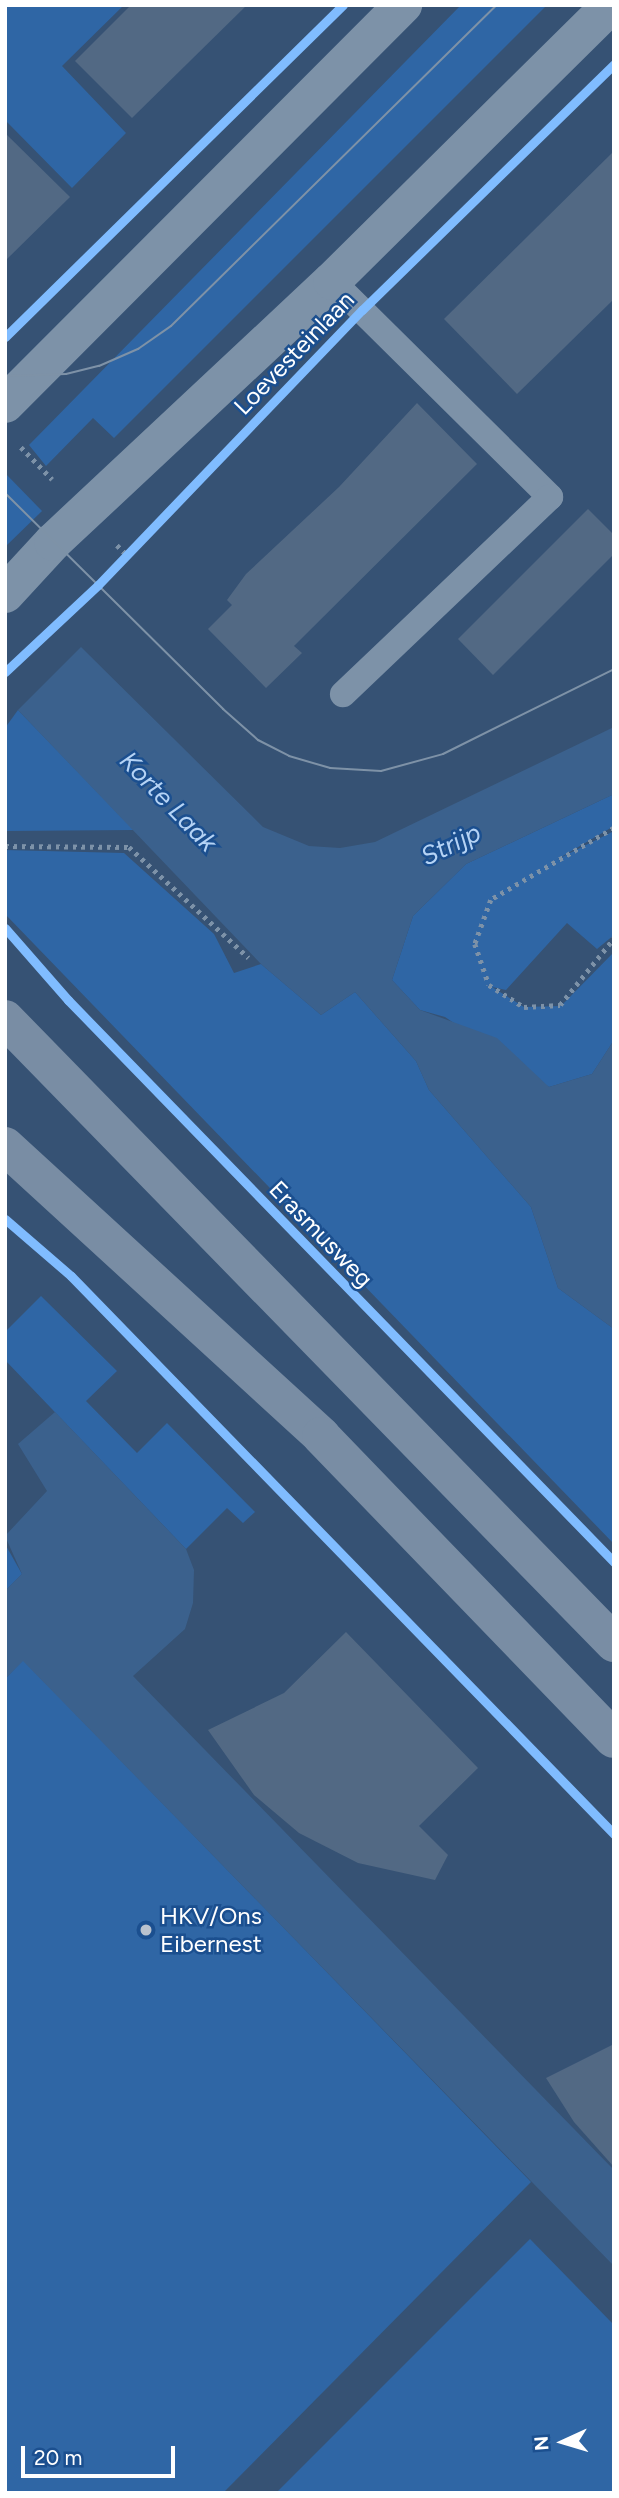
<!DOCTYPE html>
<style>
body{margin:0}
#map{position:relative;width:619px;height:2498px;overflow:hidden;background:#365274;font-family:Figtree,sans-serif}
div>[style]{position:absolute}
.green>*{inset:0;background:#2f66a5}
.water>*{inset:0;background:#3b618d}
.building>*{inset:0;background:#526984}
.path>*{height:4.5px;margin-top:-2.25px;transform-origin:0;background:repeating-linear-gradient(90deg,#7d92a8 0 3.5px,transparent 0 8.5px)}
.service>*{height:26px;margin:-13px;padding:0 13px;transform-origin:13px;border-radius:13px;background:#7d92a8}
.tertiary>*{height:38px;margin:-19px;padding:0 19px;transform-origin:19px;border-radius:19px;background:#7d92a8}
.secondary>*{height:38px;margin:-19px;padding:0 19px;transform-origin:19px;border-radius:19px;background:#798da4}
.tram>*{height:2px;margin:-1px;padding:0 1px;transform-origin:1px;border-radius:1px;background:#7e92a7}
.cycleway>*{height:9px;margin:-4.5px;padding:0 4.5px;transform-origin:4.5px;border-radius:4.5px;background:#80bcff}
.dots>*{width:19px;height:19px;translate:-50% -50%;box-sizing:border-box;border:4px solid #1b4f8f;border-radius:50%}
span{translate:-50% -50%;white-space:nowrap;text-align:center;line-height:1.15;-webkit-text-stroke:5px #1b4f8f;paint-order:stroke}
.street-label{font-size:24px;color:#fff}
.poi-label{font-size:24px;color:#fff}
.left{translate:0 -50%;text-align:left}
.water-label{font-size:26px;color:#b5d3f5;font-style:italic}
.frame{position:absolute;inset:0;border:7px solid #fff;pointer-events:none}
.north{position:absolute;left:528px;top:2407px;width:70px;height:70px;-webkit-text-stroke:5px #1b4f8f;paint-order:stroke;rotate:266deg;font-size:19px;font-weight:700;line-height:28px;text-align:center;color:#fff}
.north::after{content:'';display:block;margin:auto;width:24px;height:32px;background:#fff;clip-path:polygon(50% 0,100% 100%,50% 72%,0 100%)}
.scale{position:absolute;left:21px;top:2446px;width:154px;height:32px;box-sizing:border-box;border:4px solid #fff;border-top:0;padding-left:9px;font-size:21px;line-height:24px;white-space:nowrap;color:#fff;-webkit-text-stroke:5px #1b4f8f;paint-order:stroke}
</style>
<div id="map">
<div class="green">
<i style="clip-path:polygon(5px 5px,124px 5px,62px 66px,126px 133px,72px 188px,5px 120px)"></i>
<i style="clip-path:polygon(461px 5px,547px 5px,114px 438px,93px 418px,46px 466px,29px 445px)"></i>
<i style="clip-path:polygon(5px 473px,42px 511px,5px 547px)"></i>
<i style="clip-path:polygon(18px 710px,134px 830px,5px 831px,5px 728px)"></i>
<i style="clip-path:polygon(614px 794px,614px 826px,556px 860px,614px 831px,614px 935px,597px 949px,567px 923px,506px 990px,492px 987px,524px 1007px,561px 1006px,614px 952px,614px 1040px,592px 1074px,549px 1087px,445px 1017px,420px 1010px,392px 980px,413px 916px,466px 864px)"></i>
<i style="clip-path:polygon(5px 850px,124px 853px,214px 934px,234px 973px,261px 964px,321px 1015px,355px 992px,416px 1061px,429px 1090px,531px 1207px,558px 1288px,614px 1329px,614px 1544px,5px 914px)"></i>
<i style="clip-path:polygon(41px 1296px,117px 1371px,86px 1401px,137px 1453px,167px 1423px,255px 1512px,243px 1523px,227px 1508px,186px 1549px,5px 1360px,5px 1332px)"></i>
<i style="clip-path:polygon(5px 1544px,22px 1574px,5px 1591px)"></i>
<i style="clip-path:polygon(23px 1660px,531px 2182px,223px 2493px,5px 2493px,5px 1679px)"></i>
<i style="clip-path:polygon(530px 2239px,614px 2325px,614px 2493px,276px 2493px)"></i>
</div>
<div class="water">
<i style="clip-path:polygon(81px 647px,263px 827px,309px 846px,340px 848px,375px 842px,614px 727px,614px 794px,466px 864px,413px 916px,392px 980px,420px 1010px,497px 1038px,549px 1087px,592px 1074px,614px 1040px,614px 1329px,558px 1288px,531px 1207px,429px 1090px,416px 1061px,355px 992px,321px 1015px,261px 964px,18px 710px)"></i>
<i style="clip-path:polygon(55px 1412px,186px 1549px,194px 1570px,193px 1603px,185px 1629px,133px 1676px,614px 2170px,614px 2266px,23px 1661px,5px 1679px,5px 1591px,22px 1574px,5px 1536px,47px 1491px,18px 1444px)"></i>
</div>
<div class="building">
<i style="clip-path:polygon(131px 5px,247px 5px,132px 118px,75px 61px)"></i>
<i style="clip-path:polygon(5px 133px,70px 197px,5px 261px)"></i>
<i style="clip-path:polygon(614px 151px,614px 299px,517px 394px,444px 319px)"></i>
<i style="clip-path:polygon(417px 403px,477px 464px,294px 646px,302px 653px,266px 688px,208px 629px,232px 605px,227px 600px,246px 574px,339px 487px)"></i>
<i style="clip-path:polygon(588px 509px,614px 535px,614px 554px,493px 675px,458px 639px)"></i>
<i style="clip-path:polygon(346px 1632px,478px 1768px,419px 1826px,448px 1855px,435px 1880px,358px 1863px,299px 1833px,254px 1795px,208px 1730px,284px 1693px)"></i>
<i style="clip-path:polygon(614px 2044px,614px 2167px,574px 2122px,546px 2078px)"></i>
</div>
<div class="path">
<i style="left:21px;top:447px;width:45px;rotate:45.9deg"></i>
<i style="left:117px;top:545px;width:13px;rotate:45deg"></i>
<i style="left:614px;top:828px;width:143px;rotate:149.7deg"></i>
<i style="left:491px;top:900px;width:47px;rotate:110deg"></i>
<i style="left:475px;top:944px;width:43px;rotate:71.1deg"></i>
<i style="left:489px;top:985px;width:41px;rotate:32.2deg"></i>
<i style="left:524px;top:1007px;width:36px;rotate:-3deg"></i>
<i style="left:560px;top:1005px;width:86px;rotate:-51.1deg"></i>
<i style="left:5px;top:846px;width:124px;rotate:0.5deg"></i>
<i style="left:129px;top:847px;width:163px;rotate:42.8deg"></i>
</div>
<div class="service">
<i style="left:332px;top:281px;width:307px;rotate:44.7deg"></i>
<i style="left:550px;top:497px;width:286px;rotate:136.4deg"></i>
</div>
<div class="tertiary">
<i style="left:5px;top:404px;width:564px;rotate:-45.07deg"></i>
<i style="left:5px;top:594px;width:71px;rotate:-47.3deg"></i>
<i style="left:53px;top:542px;width:382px;rotate:-43.1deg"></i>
<i style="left:332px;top:281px;width:392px;rotate:-44.7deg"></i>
</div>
<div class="secondary">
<i style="left:5px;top:1019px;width:872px;rotate:45.7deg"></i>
<i style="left:5px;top:1146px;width:429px;rotate:42.5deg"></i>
<i style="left:321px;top:1436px;width:421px;rotate:46deg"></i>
</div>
<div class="tram">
<i style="left:5px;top:376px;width:61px;rotate:-1.9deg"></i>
<i style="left:66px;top:374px;width:34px;rotate:-14deg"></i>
<i style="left:99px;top:366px;width:43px;rotate:-23.6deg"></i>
<i style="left:138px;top:349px;width:40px;rotate:-34.9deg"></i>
<i style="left:171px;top:326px;width:458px;rotate:-44.6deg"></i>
<i style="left:5px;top:493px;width:307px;rotate:44.7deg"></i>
<i style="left:223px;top:709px;width:47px;rotate:41.5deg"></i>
<i style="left:258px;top:740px;width:35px;rotate:27deg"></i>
<i style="left:289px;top:756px;width:43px;rotate:16.3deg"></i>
<i style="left:330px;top:768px;width:51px;rotate:3.4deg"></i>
<i style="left:381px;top:771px;width:64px;rotate:-15.3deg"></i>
<i style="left:443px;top:754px;width:191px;rotate:-26.4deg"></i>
</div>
<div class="cycleway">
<i style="left:5px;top:337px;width:474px;rotate:-44.5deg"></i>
<i style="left:5px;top:672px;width:127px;rotate:-43.1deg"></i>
<i style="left:98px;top:585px;width:381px;rotate:-46.2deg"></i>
<i style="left:362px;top:310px;width:352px;rotate:-44.3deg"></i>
<i style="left:5px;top:928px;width:96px;rotate:48.8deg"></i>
<i style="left:68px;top:1000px;width:784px;rotate:45.83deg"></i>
<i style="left:5px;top:1219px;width:87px;rotate:40.8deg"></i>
<i style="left:71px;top:1276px;width:779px;rotate:45.78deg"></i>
</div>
<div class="dots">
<i style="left:146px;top:1930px;background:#b9c2ce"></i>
</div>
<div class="street-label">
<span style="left:294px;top:353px;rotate:-46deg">Loevesteinlaan</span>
<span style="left:321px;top:1234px;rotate:46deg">Erasmusweg</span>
</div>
<div class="poi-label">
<span class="left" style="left:160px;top:1930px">HKV/Ons<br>Eibernest</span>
</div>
<div class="water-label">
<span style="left:168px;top:802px;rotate:46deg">Korte Laak</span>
<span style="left:451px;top:845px;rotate:-26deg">Strijp</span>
</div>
<div class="frame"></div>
<div class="north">N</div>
<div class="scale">20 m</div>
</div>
